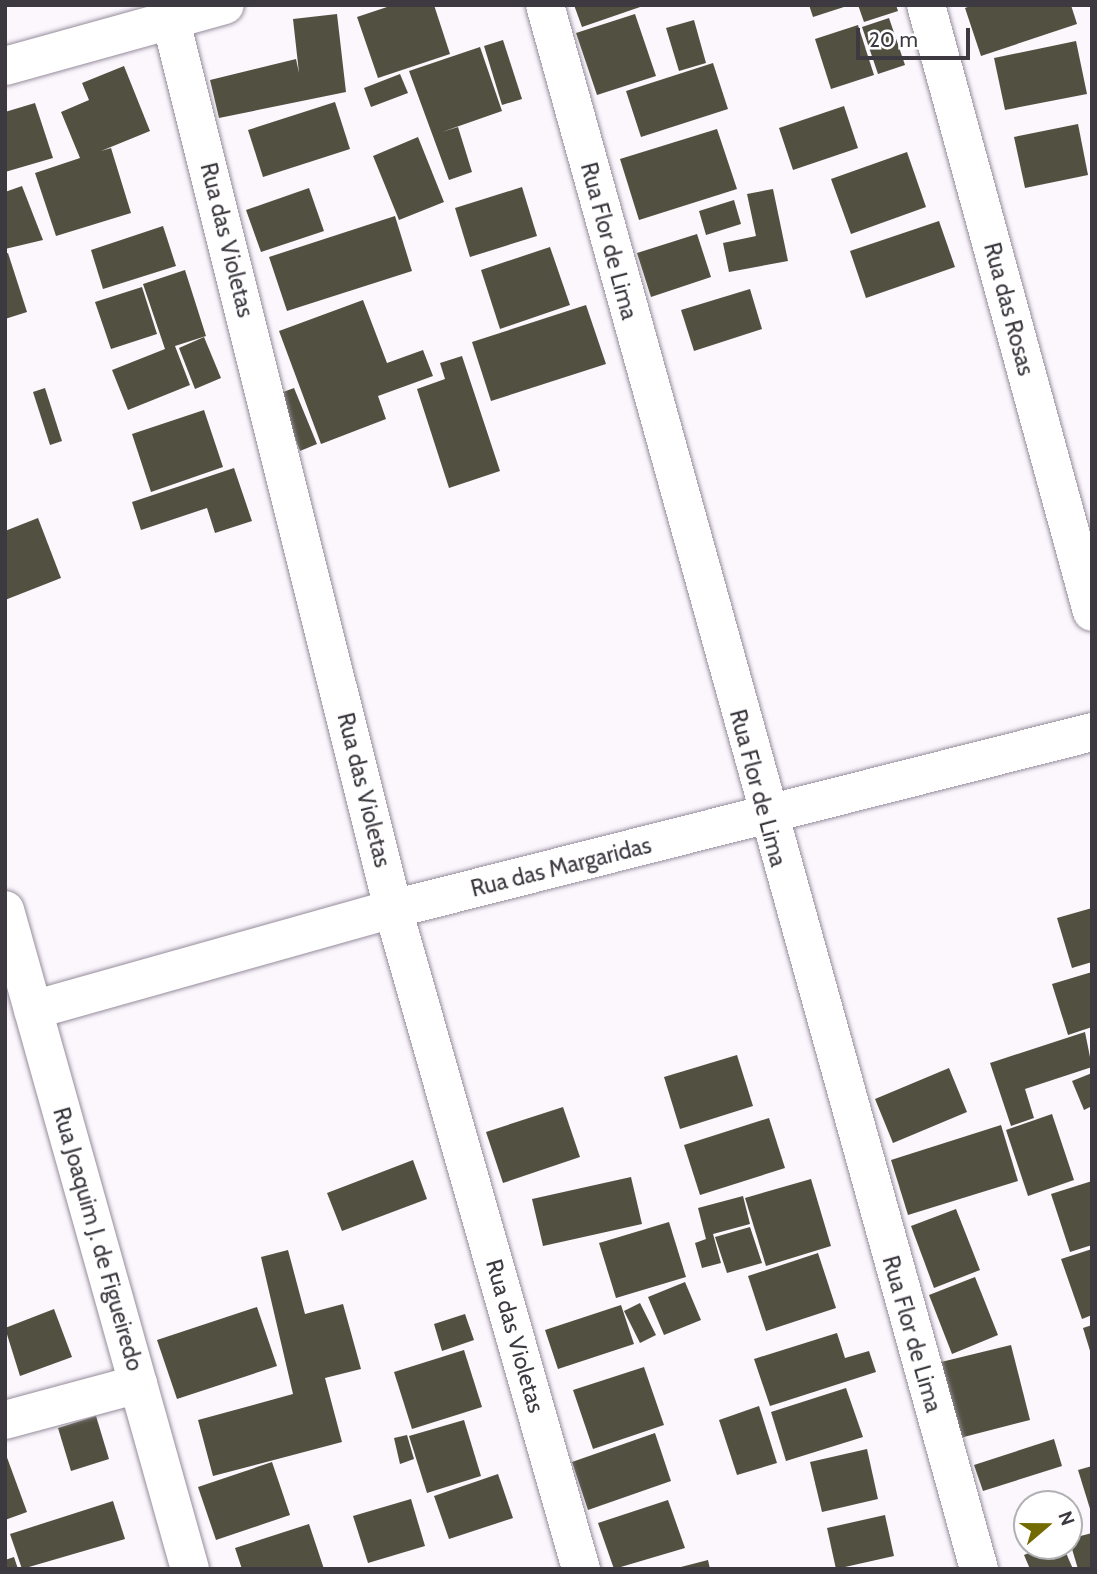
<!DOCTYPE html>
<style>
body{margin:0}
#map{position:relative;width:1097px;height:1574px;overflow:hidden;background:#fbf7fd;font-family:Cabin,sans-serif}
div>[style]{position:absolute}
.building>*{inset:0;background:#525141}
.roads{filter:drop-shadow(0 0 2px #968c9b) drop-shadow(0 0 2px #968c9b)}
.street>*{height:38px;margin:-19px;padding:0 19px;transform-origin:19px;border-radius:19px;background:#fff}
span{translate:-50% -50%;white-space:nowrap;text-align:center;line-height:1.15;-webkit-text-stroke:7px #fff;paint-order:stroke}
.street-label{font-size:23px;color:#3d3940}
.frame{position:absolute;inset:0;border:7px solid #3d3940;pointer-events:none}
.north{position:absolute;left:1013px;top:1490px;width:70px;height:70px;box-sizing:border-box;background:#fff;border:2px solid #b1b0b3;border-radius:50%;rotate:70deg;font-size:19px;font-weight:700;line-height:28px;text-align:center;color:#3d3940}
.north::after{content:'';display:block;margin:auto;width:24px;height:32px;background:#746a02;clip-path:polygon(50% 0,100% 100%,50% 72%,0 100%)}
.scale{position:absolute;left:856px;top:28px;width:114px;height:32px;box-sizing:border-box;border:4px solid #3d3940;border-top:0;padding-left:9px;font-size:21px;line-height:24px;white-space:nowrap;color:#3d3940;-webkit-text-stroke:5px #fff;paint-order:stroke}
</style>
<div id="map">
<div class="building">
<i style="clip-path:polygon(393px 5px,434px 5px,450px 54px,378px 78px,357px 17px)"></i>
<i style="clip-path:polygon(574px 5px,643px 5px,643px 6px,582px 27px)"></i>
<i style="clip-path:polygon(809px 5px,847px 5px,847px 6px,813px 17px)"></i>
<i style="clip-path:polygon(858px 5px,896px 5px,898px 11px,864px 22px)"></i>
<i style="clip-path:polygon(973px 5px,1071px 5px,1077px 24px,981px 56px,965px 8px)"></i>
<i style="clip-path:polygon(337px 14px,346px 92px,219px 118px,210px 80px,296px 59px,299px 73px,293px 19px)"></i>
<i style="clip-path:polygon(635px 14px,656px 76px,597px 95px,576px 33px)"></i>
<i style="clip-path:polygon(889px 18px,905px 65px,878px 74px,862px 27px)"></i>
<i style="clip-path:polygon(694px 20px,706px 63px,679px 71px,666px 28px)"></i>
<i style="clip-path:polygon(858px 25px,874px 75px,831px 89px,815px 39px)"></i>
<i style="clip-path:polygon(503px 40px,522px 99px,502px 105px,484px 46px)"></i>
<i style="clip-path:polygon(1076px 41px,1087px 94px,1005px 110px,994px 58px)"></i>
<i style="clip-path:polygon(480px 47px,502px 111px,442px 132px,458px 127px,472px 172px,449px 180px,409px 71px)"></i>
<i style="clip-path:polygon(713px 63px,728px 109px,641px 137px,626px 91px)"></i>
<i style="clip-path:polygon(124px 66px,150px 131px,101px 151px,111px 148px,131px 213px,56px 236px,35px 173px,80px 158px,61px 112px,89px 100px,82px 83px)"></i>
<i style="clip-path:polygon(400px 74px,408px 93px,371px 107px,364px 88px)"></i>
<i style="clip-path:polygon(335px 102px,350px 149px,263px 177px,248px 130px)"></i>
<i style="clip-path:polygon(35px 103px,53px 158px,5px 172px,5px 112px)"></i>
<i style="clip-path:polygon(844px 106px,858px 148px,793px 170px,779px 128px)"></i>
<i style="clip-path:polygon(1078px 124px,1088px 175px,1025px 188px,1014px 137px)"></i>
<i style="clip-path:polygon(717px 129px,737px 189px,639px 220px,620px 159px)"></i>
<i style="clip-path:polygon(418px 137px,444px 202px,399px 220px,373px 156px)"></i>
<i style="clip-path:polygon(907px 152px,926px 207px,851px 234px,831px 179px)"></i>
<i style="clip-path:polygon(22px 186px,43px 240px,5px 249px,5px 192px)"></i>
<i style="clip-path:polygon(522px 187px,537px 236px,470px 257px,455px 208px)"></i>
<i style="clip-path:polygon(309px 188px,324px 231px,261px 252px,246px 210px)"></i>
<i style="clip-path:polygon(773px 189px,788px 261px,729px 272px,723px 243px,756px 236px,747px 194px)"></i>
<i style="clip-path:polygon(734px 200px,741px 224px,706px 235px,699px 211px)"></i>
<i style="clip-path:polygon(395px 216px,412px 271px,287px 311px,269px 257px)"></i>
<i style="clip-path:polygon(939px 221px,955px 267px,866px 298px,850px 251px)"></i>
<i style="clip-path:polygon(163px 226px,176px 266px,103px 289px,91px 250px)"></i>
<i style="clip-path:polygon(697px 234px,711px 277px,651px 297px,637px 253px)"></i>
<i style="clip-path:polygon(550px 247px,570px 305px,500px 329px,481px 270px)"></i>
<i style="clip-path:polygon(8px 253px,27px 312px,5px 319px,5px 254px)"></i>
<i style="clip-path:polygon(185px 270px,206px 336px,175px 346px,190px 385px,128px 410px,112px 370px,165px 349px,143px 284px)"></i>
<i style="clip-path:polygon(142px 287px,157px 334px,111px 349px,95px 302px)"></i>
<i style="clip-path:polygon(750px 289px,762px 329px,694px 351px,681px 310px)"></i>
<i style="clip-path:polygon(363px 300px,387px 363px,423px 350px,433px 376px,378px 396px,386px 419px,321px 444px,279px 331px)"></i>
<i style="clip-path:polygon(586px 305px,606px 364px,491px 401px,472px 342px)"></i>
<i style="clip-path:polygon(204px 337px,221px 378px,195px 389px,179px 348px)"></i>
<i style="clip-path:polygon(462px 356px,500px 471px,449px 488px,417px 389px,445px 379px,440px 363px)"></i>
<i style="clip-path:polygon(45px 388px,62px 441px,50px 445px,33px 392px)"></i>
<i style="clip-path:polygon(294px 388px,317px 444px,300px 451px,278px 394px)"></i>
<i style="clip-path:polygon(204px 410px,223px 467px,151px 492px,132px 434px)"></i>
<i style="clip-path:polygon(234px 468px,252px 521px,215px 533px,207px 508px,141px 530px,132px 502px)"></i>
<i style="clip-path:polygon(38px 518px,61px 578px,5px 600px,5px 531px)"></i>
<i style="clip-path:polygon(1092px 908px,1092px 962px,1072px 968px,1057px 918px)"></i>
<i style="clip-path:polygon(1092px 972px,1092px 1027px,1068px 1035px,1052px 984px)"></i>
<i style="clip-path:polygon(1085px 1032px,1092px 1067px,1025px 1089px,1034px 1118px,1011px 1126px,990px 1063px)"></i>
<i style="clip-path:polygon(737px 1055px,753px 1106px,680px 1129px,664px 1077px)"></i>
<i style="clip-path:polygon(949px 1068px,967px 1112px,893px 1143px,875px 1099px)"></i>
<i style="clip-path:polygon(1092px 1073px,1092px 1106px,1084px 1110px,1072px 1081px)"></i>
<i style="clip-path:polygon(563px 1107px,580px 1157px,503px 1183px,486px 1132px)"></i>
<i style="clip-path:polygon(1052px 1114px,1074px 1180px,1028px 1196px,1006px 1130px)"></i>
<i style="clip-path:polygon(769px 1118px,785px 1168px,700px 1195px,684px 1145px)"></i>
<i style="clip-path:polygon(1001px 1125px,1018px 1181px,908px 1215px,891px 1160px)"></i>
<i style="clip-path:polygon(413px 1160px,427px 1199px,342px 1231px,327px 1193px)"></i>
<i style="clip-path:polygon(631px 1177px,642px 1224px,543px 1246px,532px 1199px)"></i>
<i style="clip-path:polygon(811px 1179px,831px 1246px,766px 1266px,745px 1198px)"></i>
<i style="clip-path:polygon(1092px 1181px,1092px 1245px,1070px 1252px,1051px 1194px)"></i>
<i style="clip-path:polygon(743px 1196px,750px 1224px,713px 1234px,721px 1263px,702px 1268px,695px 1243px,706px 1239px,698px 1208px)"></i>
<i style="clip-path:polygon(956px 1209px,980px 1270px,934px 1288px,911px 1226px)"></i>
<i style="clip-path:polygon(669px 1222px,686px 1277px,616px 1298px,599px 1243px)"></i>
<i style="clip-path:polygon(750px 1227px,762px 1263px,727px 1273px,715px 1237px)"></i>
<i style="clip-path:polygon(1092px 1249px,1092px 1315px,1082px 1319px,1061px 1259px)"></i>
<i style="clip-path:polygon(288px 1250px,305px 1314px,343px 1304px,361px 1369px,325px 1378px,342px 1442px,213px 1476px,198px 1420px,293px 1394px,261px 1257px)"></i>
<i style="clip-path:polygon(818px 1253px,836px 1308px,766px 1331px,748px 1276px)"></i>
<i style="clip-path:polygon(975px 1277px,998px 1335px,952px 1354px,929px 1295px)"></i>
<i style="clip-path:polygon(685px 1282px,701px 1320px,664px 1335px,648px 1297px)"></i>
<i style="clip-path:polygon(640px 1303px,656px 1335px,640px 1343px,624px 1311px)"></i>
<i style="clip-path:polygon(621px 1305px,634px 1344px,558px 1369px,545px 1330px)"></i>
<i style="clip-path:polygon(257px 1307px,277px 1366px,177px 1399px,157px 1340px)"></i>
<i style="clip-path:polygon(54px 1309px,72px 1357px,20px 1376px,5px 1328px)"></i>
<i style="clip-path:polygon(465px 1314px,474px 1340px,442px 1351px,434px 1324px)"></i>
<i style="clip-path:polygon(1092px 1325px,1092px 1354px,1091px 1354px,1083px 1328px)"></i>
<i style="clip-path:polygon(837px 1333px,845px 1358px,869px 1351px,876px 1372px,770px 1406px,754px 1359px)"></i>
<i style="clip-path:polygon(1011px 1345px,1030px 1420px,956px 1439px,937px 1363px)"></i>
<i style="clip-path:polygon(464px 1350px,482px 1407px,412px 1429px,394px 1372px)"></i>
<i style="clip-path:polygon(644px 1367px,664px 1425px,593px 1449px,573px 1390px)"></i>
<i style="clip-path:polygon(846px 1388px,863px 1437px,786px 1461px,771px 1412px)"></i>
<i style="clip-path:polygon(759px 1406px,777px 1463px,737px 1475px,719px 1420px)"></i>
<i style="clip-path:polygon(96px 1416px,109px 1459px,71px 1471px,58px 1428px)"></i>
<i style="clip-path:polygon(464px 1420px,481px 1476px,427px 1493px,409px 1436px)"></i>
<i style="clip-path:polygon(655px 1433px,671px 1481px,588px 1510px,572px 1462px)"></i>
<i style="clip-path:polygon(407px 1435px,414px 1459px,400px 1464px,394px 1438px)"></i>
<i style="clip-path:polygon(1054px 1439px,1062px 1466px,983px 1491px,974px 1465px)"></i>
<i style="clip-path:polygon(867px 1449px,878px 1499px,822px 1512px,810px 1462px)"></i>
<i style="clip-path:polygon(5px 1452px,27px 1512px,5px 1520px)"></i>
<i style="clip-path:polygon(272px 1462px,290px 1515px,216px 1540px,198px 1487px)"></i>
<i style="clip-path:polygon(1092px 1466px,1092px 1511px,1091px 1512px,1078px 1470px)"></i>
<i style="clip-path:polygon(498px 1474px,513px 1518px,449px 1539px,434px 1496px)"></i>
<i style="clip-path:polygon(411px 1499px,425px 1546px,368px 1563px,353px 1516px)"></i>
<i style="clip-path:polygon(668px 1500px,685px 1548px,614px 1569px,598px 1523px)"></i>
<i style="clip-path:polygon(113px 1501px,125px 1539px,22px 1569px,10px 1534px)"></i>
<i style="clip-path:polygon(885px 1515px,894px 1556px,836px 1569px,827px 1528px)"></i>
<i style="clip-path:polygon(309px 1524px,324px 1569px,242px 1569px,235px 1548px)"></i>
<i style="clip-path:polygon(1092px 1533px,1092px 1569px,1078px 1569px,1069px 1539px)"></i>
<i style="clip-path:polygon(1045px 1546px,1063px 1546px,1073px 1569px,1030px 1569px,1024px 1555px)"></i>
<i style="clip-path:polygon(14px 1557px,18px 1569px,5px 1569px,5px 1560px)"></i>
<i style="clip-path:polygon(708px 1560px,710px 1569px,677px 1569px,677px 1568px)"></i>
</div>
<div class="roads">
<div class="street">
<i style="left:167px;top:5px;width:932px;rotate:75.96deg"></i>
<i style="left:393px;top:909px;width:686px;rotate:74.1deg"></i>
<i style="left:545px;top:5px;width:1623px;rotate:74.49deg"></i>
<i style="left:926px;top:5px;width:629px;rotate:74.7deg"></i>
<i style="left:5px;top:66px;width:228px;rotate:-15.5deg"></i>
<i style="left:5px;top:910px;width:684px;rotate:74.32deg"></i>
<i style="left:33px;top:1010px;width:374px;rotate:-15.7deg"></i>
<i style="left:393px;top:909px;width:721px;rotate:-14.21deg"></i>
<i style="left:5px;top:1420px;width:138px;rotate:-15.1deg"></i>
</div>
</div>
<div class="street-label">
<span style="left:227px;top:240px;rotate:76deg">Rua das Violetas</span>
<span style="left:609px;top:241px;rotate:75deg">Rua Flor de Lima</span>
<span style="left:1009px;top:309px;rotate:75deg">Rua das Rosas</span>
<span style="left:758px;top:788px;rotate:75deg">Rua Flor de Lima</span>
<span style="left:364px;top:790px;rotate:76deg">Rua das Violetas</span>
<span style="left:561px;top:867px;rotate:-14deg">Rua das Margaridas</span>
<span style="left:98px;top:1239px;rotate:74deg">Rua Joaquim J. de Figueiredo</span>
<span style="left:912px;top:1334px;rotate:74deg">Rua Flor de Lima</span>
<span style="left:515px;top:1336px;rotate:74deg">Rua das Violetas</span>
</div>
<div class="frame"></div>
<div class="north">N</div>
<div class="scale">20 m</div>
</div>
